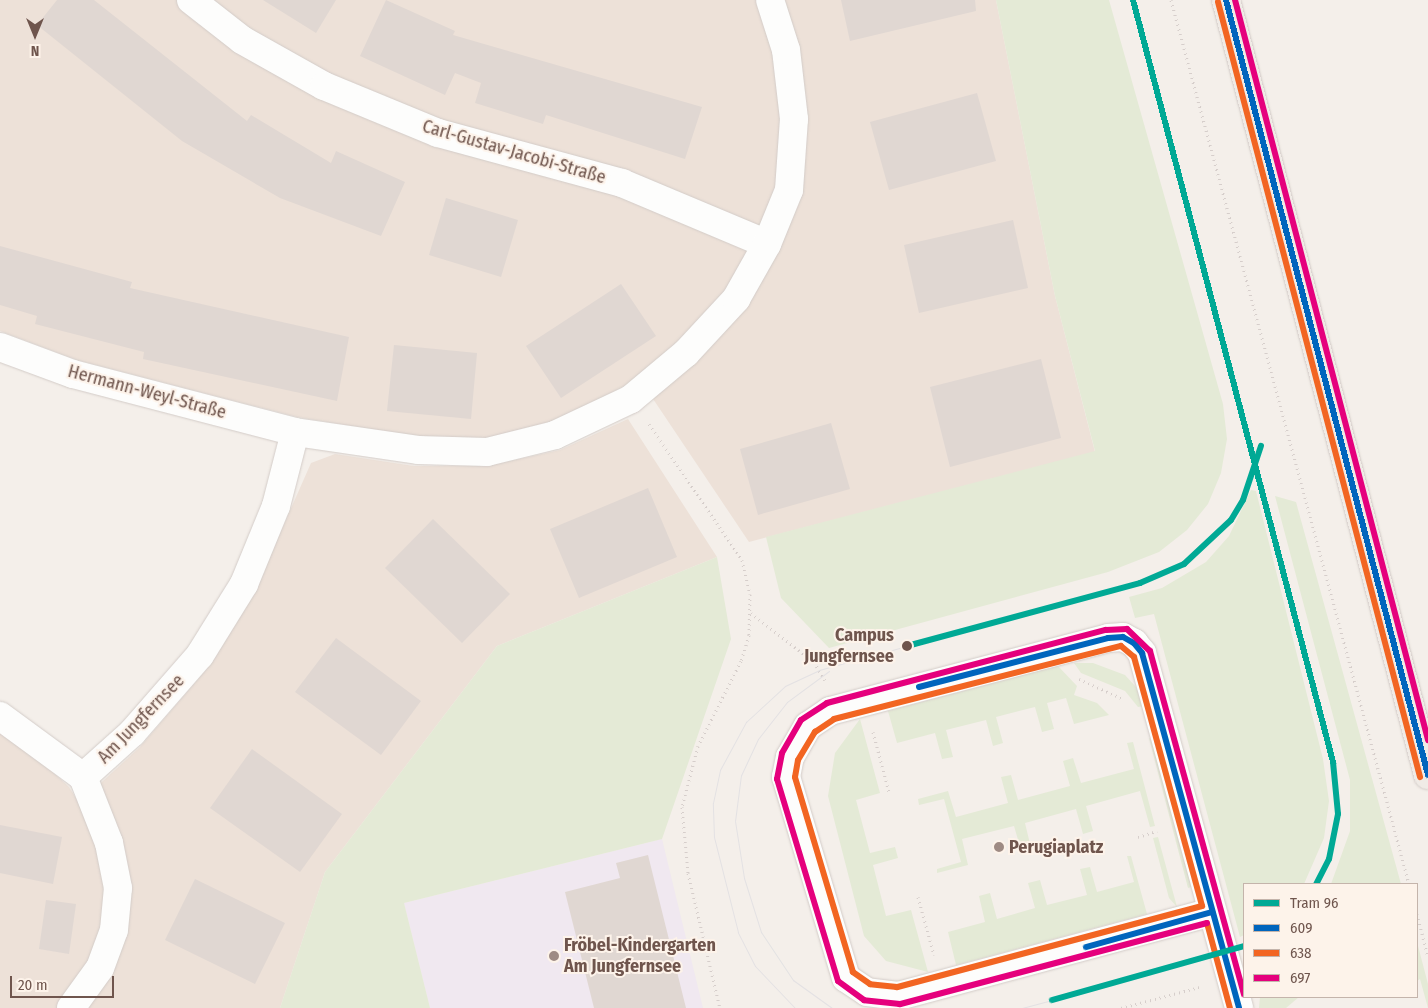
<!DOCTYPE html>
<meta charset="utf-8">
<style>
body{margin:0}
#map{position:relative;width:1428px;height:1008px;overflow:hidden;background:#f4efea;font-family:"Fira Sans Condensed",sans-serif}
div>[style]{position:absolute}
.residential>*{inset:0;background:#ede1d8}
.education>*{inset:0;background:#f0e8f0}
.green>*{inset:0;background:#e4ead6}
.building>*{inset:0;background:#e0d7d2}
.path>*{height:3px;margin-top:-1.5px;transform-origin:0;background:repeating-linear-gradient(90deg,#d6cecb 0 1px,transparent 0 5px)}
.roads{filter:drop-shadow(0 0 1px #d3ccc8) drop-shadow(0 0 1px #d3ccc8)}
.street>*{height:28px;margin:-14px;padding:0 14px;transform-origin:14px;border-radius:14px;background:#fdfdfc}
.primary>*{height:28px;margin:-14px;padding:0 14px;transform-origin:14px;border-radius:14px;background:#f0ebe6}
.tram>*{height:1px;margin:-0.5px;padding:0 0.5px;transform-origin:0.5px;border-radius:0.5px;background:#e3e1e3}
.bus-1>*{height:6px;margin:-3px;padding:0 3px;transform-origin:3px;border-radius:3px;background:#0065bd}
.bus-2>*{height:6px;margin:-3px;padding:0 3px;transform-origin:3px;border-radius:3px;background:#f26522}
.bus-3>*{height:6px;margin:-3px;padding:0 3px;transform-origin:3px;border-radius:3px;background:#e5007d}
.tram-1>*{height:6px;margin:-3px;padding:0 3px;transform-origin:3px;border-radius:3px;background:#00a995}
.dots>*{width:14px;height:14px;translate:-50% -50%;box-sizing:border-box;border:2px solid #fdf3ea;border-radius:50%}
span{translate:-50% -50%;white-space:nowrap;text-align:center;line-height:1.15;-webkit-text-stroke:4px #fdf3ea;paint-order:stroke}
.street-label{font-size:18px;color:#6f554d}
.stop-label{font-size:18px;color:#6f554d;font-weight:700}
.right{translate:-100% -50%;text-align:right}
.poi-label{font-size:18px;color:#6f554d;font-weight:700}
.left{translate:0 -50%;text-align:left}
.legend{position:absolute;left:1243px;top:883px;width:175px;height:115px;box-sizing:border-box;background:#fdf3ea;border:1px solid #c4b4ab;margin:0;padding:6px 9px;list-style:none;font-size:15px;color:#6f554d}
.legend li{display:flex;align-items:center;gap:10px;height:25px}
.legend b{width:25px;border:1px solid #c4b4ab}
.north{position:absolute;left:10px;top:10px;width:50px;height:50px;-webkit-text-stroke:4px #fdf3ea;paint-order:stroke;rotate:180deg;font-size:14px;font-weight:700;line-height:20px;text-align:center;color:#6f554d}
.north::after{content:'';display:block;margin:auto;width:18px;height:22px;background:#6f554d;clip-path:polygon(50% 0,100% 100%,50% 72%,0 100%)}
.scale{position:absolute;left:10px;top:976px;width:104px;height:22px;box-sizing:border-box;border:2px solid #6f554d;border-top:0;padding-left:6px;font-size:15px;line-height:18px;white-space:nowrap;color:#6f554d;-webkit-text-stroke:4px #fdf3ea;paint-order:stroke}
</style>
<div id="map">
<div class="residential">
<i style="clip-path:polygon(0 0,996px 0,1055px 296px,1095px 452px,749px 542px,639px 378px,550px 426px,486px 439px,418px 437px,297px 417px,77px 360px,0 331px)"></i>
<i style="clip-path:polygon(628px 419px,717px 557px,497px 646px,325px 872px,280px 1008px,0 1008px,0 731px,32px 753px,69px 787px,79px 803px,140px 747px,211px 664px,255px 590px,311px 463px,335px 454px,414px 466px,488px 466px,560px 450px)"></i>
</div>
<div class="education">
<i style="clip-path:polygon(662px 839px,703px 1008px,430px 1008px,404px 903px)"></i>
</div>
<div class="green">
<i style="clip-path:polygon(996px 0,1109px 0,1223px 404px,1227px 439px,1221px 473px,1208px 504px,1187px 530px,1159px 552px,1108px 572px,829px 648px,781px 598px,766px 537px,1095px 451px,1055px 296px)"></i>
<i style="clip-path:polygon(1251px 490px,1256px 491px,1323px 759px,1329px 801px,1324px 838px,1304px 884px,1244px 884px,1244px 935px,1240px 937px,1154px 614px,1135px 618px,1129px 597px,1162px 588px,1206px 562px,1229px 536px)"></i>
<i style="clip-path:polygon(1275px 496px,1296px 502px,1401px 884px,1331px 884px,1350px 831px,1350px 780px)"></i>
<i style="clip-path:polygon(717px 557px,731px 639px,662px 839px,404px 903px,430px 1008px,280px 1008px,325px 872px,497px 646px)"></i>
<i style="clip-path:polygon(1074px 663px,1093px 663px,1125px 675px,1136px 687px,1144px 706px,1138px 707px,1125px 691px,1081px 673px)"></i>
<i style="clip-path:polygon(1058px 666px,1077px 686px,1074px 695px,1097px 703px,1109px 715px,1074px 724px,1066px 698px,1047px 703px,1054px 729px,1042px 732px,1035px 707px,996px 717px,1003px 743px,993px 746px,986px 720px,946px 730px,953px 757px,942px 759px,935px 733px,897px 743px,888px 711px)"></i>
<i style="clip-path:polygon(860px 719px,880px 793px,856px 800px,870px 853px,895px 847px,898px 858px,873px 865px,886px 916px,911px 910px,928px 972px,886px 961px,864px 936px,828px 796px,835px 753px)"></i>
<i style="clip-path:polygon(1149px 738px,1160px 743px,1197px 885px,1188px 888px)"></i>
<i style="clip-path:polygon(1133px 742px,1155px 826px,1150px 827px,1140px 791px,1086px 806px,1093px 831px,1083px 834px,1076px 809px,1025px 823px,1031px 848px,1021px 850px,1014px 826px,962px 839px,968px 865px,937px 873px,937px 869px,961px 862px,944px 799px,919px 805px,918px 799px,948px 791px,956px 817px,1008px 803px,1001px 777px,1011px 775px,1018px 800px,1070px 786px,1063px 761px,1073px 758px,1081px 783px,1134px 769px,1127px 743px)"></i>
<i style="clip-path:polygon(1158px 837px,1177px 907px,1169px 898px,1153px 838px)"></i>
<i style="clip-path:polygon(1127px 856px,1131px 856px,1147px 914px,956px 965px,948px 932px,985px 922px,979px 896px,990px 893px,997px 919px,1035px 908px,1028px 883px,1040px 880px,1047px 905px,1087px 895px,1080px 869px,1090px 867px,1097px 892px,1134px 882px)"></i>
<i style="clip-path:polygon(1417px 942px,1428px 984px,1428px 1008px,1420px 979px,1417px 981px)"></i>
<i style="clip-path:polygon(1260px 997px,1299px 997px,1286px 1008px,1259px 1008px)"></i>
</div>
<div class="building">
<i style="clip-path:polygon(57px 0,94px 0,247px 121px,251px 115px,331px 163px,336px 151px,405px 182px,381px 236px,280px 198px,182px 141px,37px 25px)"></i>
<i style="clip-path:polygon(263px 0,336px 0,316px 33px)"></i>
<i style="clip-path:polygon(386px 0,455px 31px,453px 35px,702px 107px,685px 159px,546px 115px,543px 124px,475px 103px,481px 83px,455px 73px,445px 95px,360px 56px)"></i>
<i style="clip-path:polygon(841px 0,975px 0,976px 11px,850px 41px)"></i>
<i style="clip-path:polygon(977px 93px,996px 161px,889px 190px,870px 122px)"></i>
<i style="clip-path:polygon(446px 198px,518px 220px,501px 277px,429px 255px)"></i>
<i style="clip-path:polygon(1013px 220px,1028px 288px,919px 313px,904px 245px)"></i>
<i style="clip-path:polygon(0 246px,132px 282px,130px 288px,349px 337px,337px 401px,143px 359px,144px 352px,35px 324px,37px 316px,0 305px)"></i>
<i style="clip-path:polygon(621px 284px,656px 336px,561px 398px,526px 346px)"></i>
<i style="clip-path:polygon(394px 345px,477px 353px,471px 419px,387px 411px)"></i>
<i style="clip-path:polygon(1041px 359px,1061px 438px,950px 467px,930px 387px)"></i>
<i style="clip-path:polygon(831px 423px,850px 489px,758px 515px,740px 449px)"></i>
<i style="clip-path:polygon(648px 488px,677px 557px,579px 598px,550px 529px)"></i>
<i style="clip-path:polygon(433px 519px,510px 594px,462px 643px,385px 568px)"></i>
<i style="clip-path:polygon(336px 638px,421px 701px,381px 755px,295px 692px)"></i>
<i style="clip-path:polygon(252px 749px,342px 814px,300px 872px,210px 808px)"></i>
<i style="clip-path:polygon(0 825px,62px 837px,53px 884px,0 873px)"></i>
<i style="clip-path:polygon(648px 855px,686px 1008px,594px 1008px,565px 892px,620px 878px,616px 863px)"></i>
<i style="clip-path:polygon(195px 879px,285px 923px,255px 984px,165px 940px)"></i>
<i style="clip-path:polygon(46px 900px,76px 904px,69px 954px,39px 949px)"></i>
</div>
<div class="path">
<i style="left:1171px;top:0;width:915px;rotate:74.93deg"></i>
<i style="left:649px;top:424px;width:165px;rotate:55.6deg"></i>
<i style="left:742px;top:560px;width:35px;rotate:77deg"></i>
<i style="left:750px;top:594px;width:41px;rotate:91.4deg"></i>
<i style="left:749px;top:635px;width:27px;rotate:107deg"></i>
<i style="left:741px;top:661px;width:95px;rotate:116.8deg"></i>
<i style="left:698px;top:746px;width:63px;rotate:104.7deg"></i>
<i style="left:682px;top:807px;width:66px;rotate:84.8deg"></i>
<i style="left:688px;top:873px;width:139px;rotate:76.7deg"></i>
<i style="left:751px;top:613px;width:80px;rotate:37.9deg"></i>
<i style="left:814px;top:662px;width:21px;rotate:59deg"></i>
<i style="left:1079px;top:679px;width:46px;rotate:24.3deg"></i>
<i style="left:873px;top:732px;width:62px;rotate:75.1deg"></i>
<i style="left:1138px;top:837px;width:20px;rotate:-18deg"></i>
<i style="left:918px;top:897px;width:60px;rotate:74.6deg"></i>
<i style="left:1417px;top:914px;width:44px;rotate:75.7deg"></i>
<i style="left:1121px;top:1008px;width:82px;rotate:-14.9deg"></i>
</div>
<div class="roads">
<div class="street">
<i style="left:191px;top:0;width:65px;rotate:38.1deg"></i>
<i style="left:242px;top:40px;width:94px;rotate:29.3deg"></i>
<i style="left:324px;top:86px;width:123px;rotate:22.4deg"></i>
<i style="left:438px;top:133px;width:191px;rotate:15.2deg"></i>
<i style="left:622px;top:183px;width:157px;rotate:22.8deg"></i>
<i style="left:0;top:347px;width:78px;rotate:20.3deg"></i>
<i style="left:73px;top:374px;width:229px;rotate:14.6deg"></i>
<i style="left:295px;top:432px;width:124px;rotate:8.3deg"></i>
<i style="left:418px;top:450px;width:69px;rotate:1.7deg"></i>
<i style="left:487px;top:452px;width:70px;rotate:-14deg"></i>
<i style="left:555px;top:435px;width:84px;rotate:-25.3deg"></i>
<i style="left:631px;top:399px;width:72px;rotate:-39.9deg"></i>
<i style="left:686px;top:353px;width:74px;rotate:-47.2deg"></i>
<i style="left:736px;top:299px;width:63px;rotate:-60.6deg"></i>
<i style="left:767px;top:244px;width:58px;rotate:-67.8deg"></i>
<i style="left:789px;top:190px;width:71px;rotate:-86deg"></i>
<i style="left:794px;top:119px;width:69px;rotate:-96.6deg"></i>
<i style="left:786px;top:50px;width:52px;rotate:-107.7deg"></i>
<i style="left:0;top:716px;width:103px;rotate:36.3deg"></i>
<i style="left:1212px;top:912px;width:325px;rotate:165deg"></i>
<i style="left:898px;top:996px;width:31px;rotate:-173deg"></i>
<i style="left:867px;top:992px;width:25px;rotate:-146deg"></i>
<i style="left:846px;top:978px;width:210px;rotate:-106.6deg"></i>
<i style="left:786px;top:777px;width:20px;rotate:-79deg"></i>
<i style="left:790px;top:757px;width:36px;rotate:-60deg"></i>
<i style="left:808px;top:726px;width:27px;rotate:-34deg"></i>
<i style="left:830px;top:711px;width:287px;rotate:-14.7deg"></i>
<i style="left:1108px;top:638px;width:15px;rotate:-4deg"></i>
<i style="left:1123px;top:637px;width:13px;rotate:29deg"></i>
<i style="left:1134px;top:643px;width:13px;rotate:51deg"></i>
<i style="left:1142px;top:653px;width:368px;rotate:74.7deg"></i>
<i style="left:71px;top:1008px;width:49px;rotate:-54.1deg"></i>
<i style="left:100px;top:968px;width:40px;rotate:-69.8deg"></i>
<i style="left:114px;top:930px;width:42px;rotate:-84.6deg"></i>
<i style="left:118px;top:888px;width:46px;rotate:-101.3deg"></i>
<i style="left:109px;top:843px;width:71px;rotate:-111.5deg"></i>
<i style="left:83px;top:777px;width:66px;rotate:-41.9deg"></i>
<i style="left:132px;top:733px;width:103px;rotate:-48.9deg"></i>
<i style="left:200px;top:655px;width:84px;rotate:-58.2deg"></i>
<i style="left:244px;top:584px;width:84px;rotate:-67.7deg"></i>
<i style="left:276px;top:506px;width:76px;rotate:-75.6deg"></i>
</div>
<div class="primary">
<i style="left:1226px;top:0;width:801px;rotate:75.39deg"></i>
</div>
</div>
<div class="tram">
<i style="left:829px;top:671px;width:52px;rotate:143.6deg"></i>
<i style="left:787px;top:702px;width:47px;rotate:128.1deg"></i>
<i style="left:758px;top:739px;width:40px;rotate:115deg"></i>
<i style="left:741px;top:775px;width:46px;rotate:97.4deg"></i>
<i style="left:735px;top:821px;width:58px;rotate:81deg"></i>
<i style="left:744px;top:878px;width:57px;rotate:72.5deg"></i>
<i style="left:761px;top:932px;width:58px;rotate:56.3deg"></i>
<i style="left:793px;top:980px;width:48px;rotate:35.7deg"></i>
<i style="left:795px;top:1008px;width:58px;rotate:-133.6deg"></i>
<i style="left:755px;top:966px;width:38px;rotate:-117deg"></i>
<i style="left:738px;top:932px;width:98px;rotate:-104.2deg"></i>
<i style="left:714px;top:837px;width:34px;rotate:-92deg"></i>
<i style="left:713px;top:803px;width:34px;rotate:-78deg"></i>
<i style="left:720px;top:770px;width:55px;rotate:-61.6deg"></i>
<i style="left:746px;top:722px;width:53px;rotate:-42.7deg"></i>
<i style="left:785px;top:686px;width:38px;rotate:-25deg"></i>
<i style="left:819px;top:670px;width:91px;rotate:-15.3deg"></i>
<i style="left:1022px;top:1008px;width:31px;rotate:-15deg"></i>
</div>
<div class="bus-1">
<i style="left:1226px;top:0;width:801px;rotate:75.39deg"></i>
<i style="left:919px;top:687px;width:195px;rotate:-14.5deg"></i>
<i style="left:1108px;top:638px;width:15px;rotate:-4deg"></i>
<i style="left:1123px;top:637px;width:13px;rotate:29deg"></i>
<i style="left:1134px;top:643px;width:13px;rotate:51deg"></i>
<i style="left:1142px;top:653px;width:368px;rotate:74.7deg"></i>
<i style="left:1086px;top:947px;width:131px;rotate:-15.5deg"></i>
</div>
<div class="bus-2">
<i style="left:1218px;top:2px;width:801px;rotate:75.39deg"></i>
<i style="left:1121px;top:646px;width:17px;rotate:40deg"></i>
<i style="left:1134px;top:657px;width:258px;rotate:74.7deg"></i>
<i style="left:1202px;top:906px;width:316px;rotate:165.1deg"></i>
<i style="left:897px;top:987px;width:27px;rotate:-174deg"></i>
<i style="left:870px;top:984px;width:21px;rotate:-145deg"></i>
<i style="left:853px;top:972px;width:203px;rotate:-106.6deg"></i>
<i style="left:795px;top:777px;width:17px;rotate:-80deg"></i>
<i style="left:798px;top:760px;width:33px;rotate:-59deg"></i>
<i style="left:815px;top:732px;width:23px;rotate:-34deg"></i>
<i style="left:834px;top:719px;width:296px;rotate:-14.3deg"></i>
<i style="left:1207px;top:923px;width:88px;rotate:74.9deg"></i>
</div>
<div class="bus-3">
<i style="left:1235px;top:0;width:765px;rotate:75.38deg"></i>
<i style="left:1207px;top:923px;width:318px;rotate:165.2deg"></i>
<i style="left:900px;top:1004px;width:36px;rotate:-174deg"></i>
<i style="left:864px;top:1000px;width:32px;rotate:-144deg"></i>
<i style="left:838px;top:981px;width:211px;rotate:-106.8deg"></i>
<i style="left:777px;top:779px;width:26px;rotate:-79deg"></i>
<i style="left:782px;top:753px;width:38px;rotate:-60deg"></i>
<i style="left:801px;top:720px;width:31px;rotate:-33deg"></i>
<i style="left:827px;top:703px;width:288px;rotate:-14.7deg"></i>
<i style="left:1106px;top:630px;width:21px;rotate:-3deg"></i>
<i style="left:1127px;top:629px;width:32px;rotate:44deg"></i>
<i style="left:1150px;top:651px;width:356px;rotate:74.7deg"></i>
</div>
<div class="tram-1">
<i style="left:1133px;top:0;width:788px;rotate:75.29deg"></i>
<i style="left:1333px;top:762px;width:52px;rotate:84.5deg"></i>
<i style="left:1338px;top:814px;width:46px;rotate:101.3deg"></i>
<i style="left:1329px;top:859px;width:28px;rotate:117deg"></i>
<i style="left:907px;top:646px;width:241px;rotate:-15.1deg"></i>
<i style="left:1140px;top:583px;width:48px;rotate:-23.4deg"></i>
<i style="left:1184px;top:564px;width:64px;rotate:-43.1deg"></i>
<i style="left:1231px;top:520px;width:23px;rotate:-59deg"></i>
<i style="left:1243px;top:500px;width:57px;rotate:-71.6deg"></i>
<i style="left:1052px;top:1000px;width:199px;rotate:-15.7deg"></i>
</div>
<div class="dots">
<i style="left:907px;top:646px;background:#6f554d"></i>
<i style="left:999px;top:847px;background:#9e8b84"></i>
<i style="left:554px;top:956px;background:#9e8b84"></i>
</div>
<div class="street-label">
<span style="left:514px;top:152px;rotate:16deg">Carl-Gustav-Jacobi-Straße</span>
<span style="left:147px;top:392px;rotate:15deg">Hermann-Weyl-Straße</span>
<span style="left:141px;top:719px;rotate:-46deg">Am Jungfernsee</span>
</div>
<div class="stop-label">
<span class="right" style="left:894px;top:646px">Campus<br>Jungfernsee</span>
</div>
<div class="poi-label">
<span class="left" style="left:1009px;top:847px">Perugiaplatz</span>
<span class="left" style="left:564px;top:956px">Fröbel-Kindergarten<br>Am Jungfernsee</span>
</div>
<ul class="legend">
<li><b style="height:6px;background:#00a995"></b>Tram 96</li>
<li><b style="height:6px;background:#0065bd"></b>609</li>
<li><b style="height:6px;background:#f26522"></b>638</li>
<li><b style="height:6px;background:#e5007d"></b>697</li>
</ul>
<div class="north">N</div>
<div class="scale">20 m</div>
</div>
